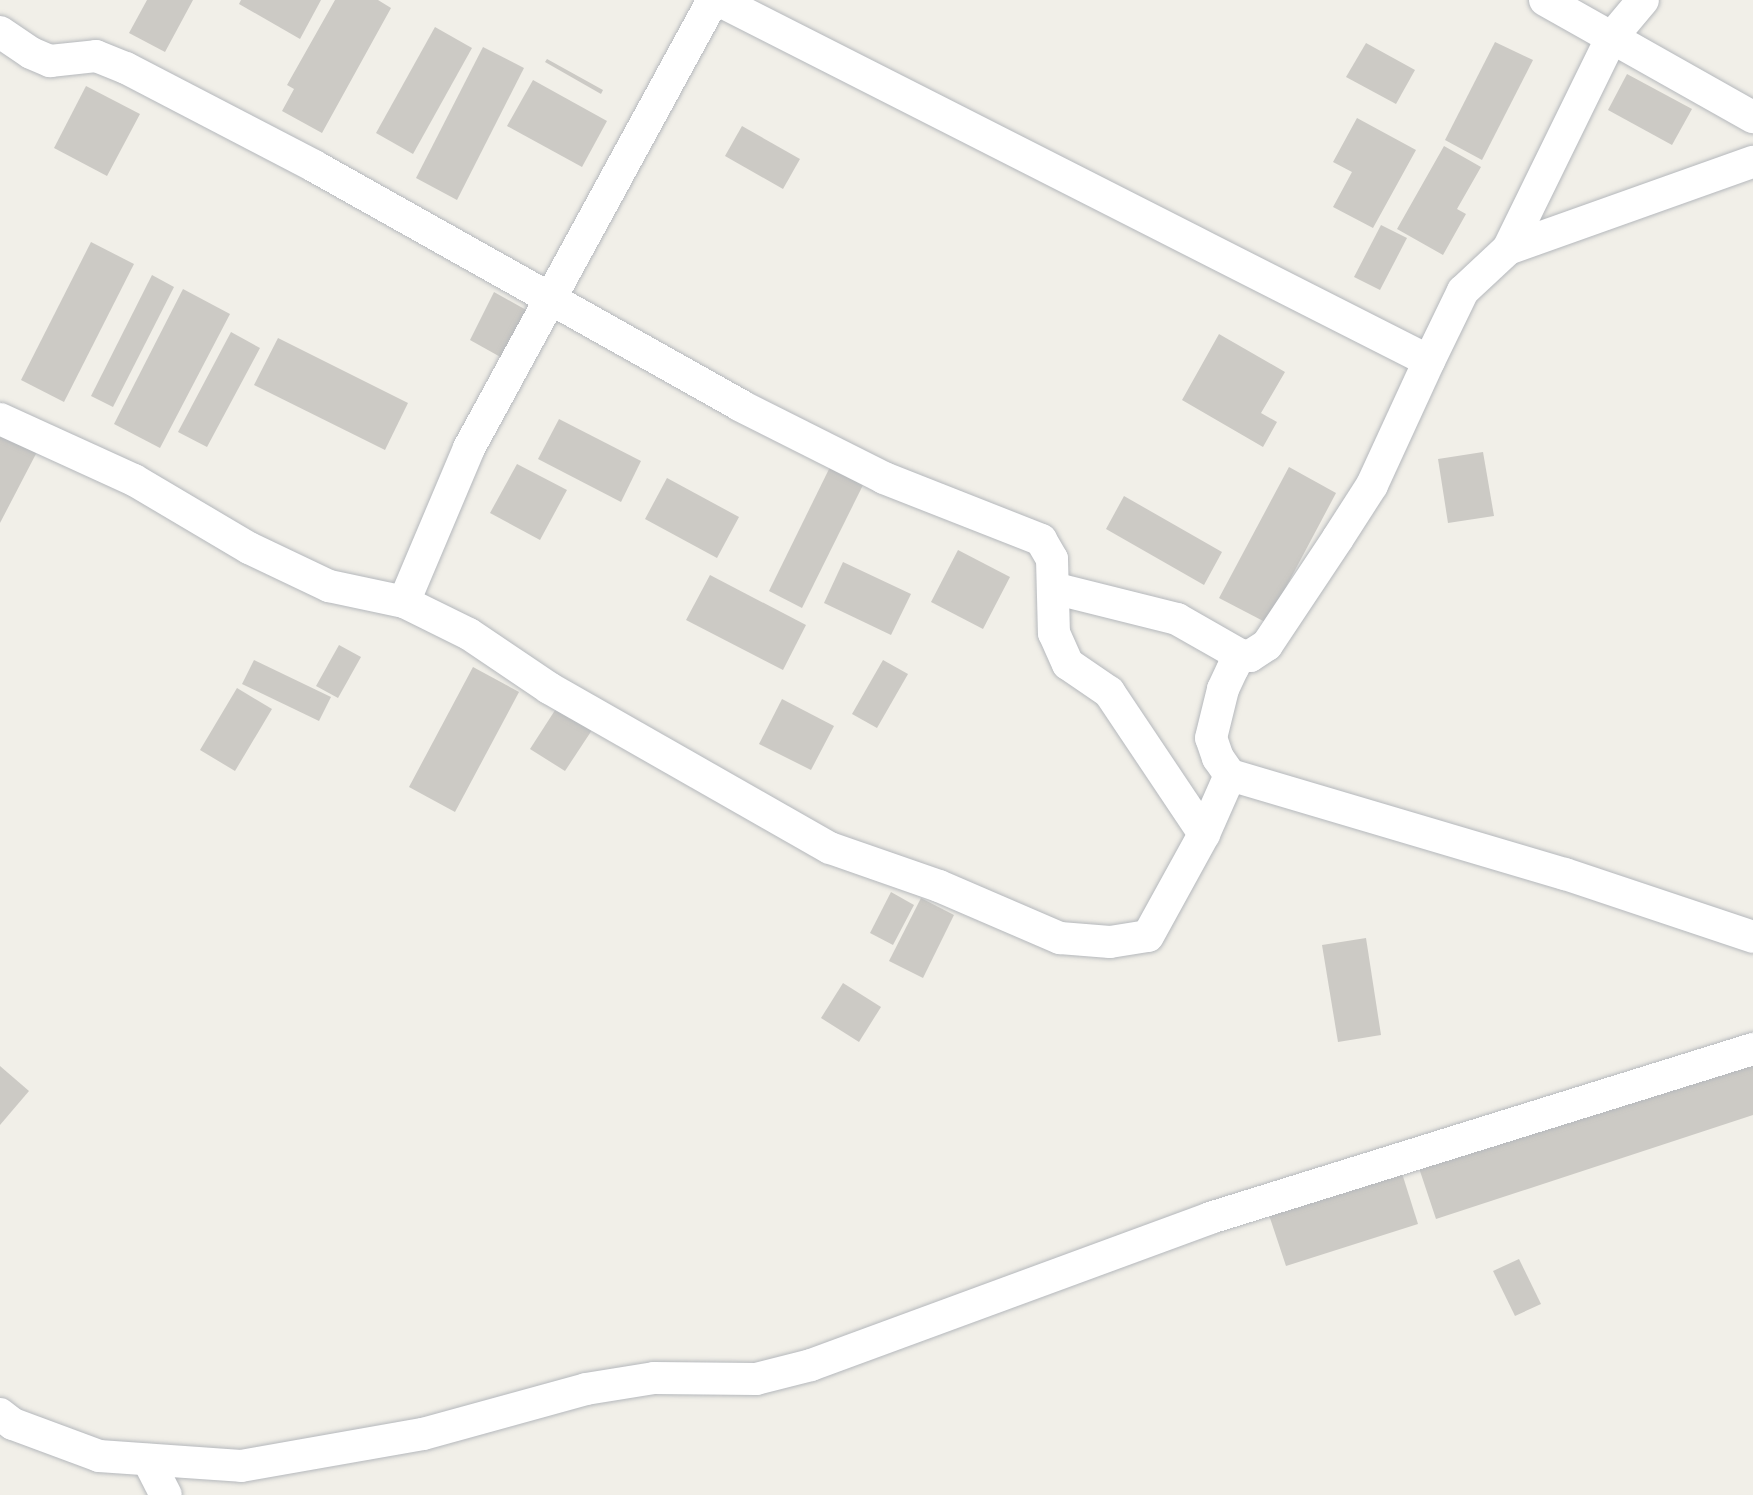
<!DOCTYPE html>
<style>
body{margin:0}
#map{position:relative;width:1753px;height:1495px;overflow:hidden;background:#f1efe8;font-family:"IBM Plex Sans",sans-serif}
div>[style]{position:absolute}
.building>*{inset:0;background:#cccac5}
.roads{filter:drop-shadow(0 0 2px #b5b8bc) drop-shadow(0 0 2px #b5b8bc)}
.minor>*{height:32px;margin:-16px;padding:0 16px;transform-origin:16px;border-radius:16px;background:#fff}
span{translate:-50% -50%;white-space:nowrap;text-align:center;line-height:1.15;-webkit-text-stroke:6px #fff;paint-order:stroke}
</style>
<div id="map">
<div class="building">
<i style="clip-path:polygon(147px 0,193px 0,165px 52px,129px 33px)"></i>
<i style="clip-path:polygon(241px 0,321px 0,300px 39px,239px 4px)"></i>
<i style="clip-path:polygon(335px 0,378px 0,391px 8px,322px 133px,282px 111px,294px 89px,287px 85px)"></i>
<i style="clip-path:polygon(435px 27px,472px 48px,413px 154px,376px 133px)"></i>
<i style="clip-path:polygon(1495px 42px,1533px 60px,1482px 160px,1445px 140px)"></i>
<i style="clip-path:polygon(1366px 43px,1415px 70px,1396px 104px,1346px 77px)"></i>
<i style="clip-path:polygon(483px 47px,524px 68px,457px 200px,416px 178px)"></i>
<i style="clip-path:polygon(547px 59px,603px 90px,601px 94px,545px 62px)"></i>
<i style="clip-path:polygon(1627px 74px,1692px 109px,1672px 145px,1608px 110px)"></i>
<i style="clip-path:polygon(533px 80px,607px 121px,582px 167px,507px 126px)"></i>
<i style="clip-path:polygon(86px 86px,140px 114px,107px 176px,54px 148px)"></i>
<i style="clip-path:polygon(1357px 118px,1416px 150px,1373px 228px,1333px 207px,1352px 172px,1333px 162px)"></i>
<i style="clip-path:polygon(742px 126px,800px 159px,783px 189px,725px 156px)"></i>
<i style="clip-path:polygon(1444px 146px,1481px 167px,1457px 209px,1466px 214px,1443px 255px,1397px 229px)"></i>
<i style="clip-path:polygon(1381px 225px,1407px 238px,1380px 290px,1354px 277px)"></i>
<i style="clip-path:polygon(91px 242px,134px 264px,64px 402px,21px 380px)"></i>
<i style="clip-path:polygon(152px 275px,174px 287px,113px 407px,91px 396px)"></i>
<i style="clip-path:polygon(183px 289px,230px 314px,160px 448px,114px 424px)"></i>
<i style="clip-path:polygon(494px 292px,528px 311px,504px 359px,470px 340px)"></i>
<i style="clip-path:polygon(231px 332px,260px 348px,207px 447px,178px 432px)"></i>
<i style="clip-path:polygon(1219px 334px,1285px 372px,1261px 413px,1277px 422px,1263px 447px,1182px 400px)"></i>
<i style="clip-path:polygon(278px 338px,408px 403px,385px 450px,254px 385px)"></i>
<i style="clip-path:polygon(559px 419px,641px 461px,621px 502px,538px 459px)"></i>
<i style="clip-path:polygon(0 430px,38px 450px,0 523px)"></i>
<i style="clip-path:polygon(1483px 452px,1494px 516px,1448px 523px,1438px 459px)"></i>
<i style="clip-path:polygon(517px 464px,567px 490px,540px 540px,490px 513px)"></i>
<i style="clip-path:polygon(831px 465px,865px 481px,802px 608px,769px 591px)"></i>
<i style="clip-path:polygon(1289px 467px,1336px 493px,1267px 623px,1219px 598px)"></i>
<i style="clip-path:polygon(667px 478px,739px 517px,717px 558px,645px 519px)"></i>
<i style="clip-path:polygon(1124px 496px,1222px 552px,1204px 585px,1106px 529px)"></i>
<i style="clip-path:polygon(958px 550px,1010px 577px,983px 629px,931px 602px)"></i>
<i style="clip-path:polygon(843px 562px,911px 594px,891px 635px,824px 603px)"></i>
<i style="clip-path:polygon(710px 575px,806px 625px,783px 670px,686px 620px)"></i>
<i style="clip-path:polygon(339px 645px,361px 657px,338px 698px,316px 686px)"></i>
<i style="clip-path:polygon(254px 660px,331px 697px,319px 721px,242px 684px)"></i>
<i style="clip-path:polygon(883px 660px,908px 674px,877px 728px,852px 714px)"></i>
<i style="clip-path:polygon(473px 667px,519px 692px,455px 812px,409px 787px)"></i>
<i style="clip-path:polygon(237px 688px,272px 709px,235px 771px,200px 750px)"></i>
<i style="clip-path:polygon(782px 699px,834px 726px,811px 770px,759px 744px)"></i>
<i style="clip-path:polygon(559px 704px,594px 727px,565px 771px,530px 749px)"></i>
<i style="clip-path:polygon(891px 892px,914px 905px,893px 945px,870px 933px)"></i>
<i style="clip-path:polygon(921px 898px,954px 915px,923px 978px,889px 961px)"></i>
<i style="clip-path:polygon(1366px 938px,1381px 1035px,1338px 1042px,1322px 945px)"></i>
<i style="clip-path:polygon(843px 983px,881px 1007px,859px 1042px,821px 1018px)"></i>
<i style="clip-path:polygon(1753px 1056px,1753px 1115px,1436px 1219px,1418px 1165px)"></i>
<i style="clip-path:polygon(0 1066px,29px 1091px,0 1125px)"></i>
<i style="clip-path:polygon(1400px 1167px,1418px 1224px,1286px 1266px,1267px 1209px)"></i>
<i style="clip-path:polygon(1519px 1259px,1541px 1304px,1515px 1316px,1493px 1271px)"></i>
</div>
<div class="roads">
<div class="minor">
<i style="left:718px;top:0;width:797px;rotate:26.92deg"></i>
<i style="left:1429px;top:361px;width:78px;rotate:-64.1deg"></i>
<i style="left:1463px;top:291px;width:62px;rotate:-43deg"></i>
<i style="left:1508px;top:249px;width:260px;rotate:-19.6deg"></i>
<i style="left:1545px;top:0;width:239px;rotate:29.4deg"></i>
<i style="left:0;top:32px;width:37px;rotate:34deg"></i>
<i style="left:31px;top:53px;width:21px;rotate:23deg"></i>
<i style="left:50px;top:61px;width:46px;rotate:-6.2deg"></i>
<i style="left:96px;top:56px;width:32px;rotate:22deg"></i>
<i style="left:126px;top:68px;width:212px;rotate:27.5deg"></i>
<i style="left:314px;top:166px;width:490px;rotate:29.3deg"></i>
<i style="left:741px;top:406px;width:160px;rotate:26.7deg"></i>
<i style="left:884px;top:478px;width:169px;rotate:21.5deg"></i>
<i style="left:1041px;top:540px;width:22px;rotate:60deg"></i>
<i style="left:1052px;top:559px;width:74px;rotate:88.5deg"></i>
<i style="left:1054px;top:633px;width:34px;rotate:66deg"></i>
<i style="left:1068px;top:664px;width:50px;rotate:34.3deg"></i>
<i style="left:1109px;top:692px;width:171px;rotate:56.2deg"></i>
<i style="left:1508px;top:249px;width:236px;rotate:-63.9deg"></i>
<i style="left:1612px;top:37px;width:48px;rotate:-50deg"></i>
<i style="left:0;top:419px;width:147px;rotate:24.5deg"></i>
<i style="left:134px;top:480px;width:134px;rotate:30.6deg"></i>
<i style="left:249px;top:548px;width:89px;rotate:25.4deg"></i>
<i style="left:329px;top:586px;width:77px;rotate:12deg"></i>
<i style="left:404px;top:602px;width:72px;rotate:26.2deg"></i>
<i style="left:469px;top:634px;width:97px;rotate:34deg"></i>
<i style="left:549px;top:688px;width:323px;rotate:29.7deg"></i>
<i style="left:830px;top:848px;width:115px;rotate:19.2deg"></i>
<i style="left:939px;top:886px;width:132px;rotate:23.3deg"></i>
<i style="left:1060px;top:938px;width:50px;rotate:4.6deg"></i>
<i style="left:1110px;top:942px;width:38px;rotate:-9deg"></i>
<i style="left:1148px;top:936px;width:116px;rotate:-61.2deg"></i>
<i style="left:1204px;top:834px;width:64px;rotate:-66.2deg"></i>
<i style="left:1230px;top:775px;width:21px;rotate:-125deg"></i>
<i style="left:1218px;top:758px;width:21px;rotate:-109deg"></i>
<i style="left:1211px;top:738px;width:50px;rotate:-76.2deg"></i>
<i style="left:1223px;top:689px;width:23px;rotate:-65deg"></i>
<i style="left:1233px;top:668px;width:15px;rotate:-62deg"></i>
<i style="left:1240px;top:655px;width:10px;rotate:6deg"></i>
<i style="left:1250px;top:656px;width:20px;rotate:-33deg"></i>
<i style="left:1267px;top:645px;width:128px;rotate:-56.4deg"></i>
<i style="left:1338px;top:538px;width:63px;rotate:-57.3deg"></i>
<i style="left:1372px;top:485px;width:136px;rotate:-65.3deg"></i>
<i style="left:1053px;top:588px;width:128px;rotate:14deg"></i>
<i style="left:1177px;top:619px;width:73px;rotate:29.7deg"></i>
<i style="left:404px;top:602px;width:167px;rotate:-67.1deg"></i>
<i style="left:469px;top:448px;width:510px;rotate:-61.43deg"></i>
<i style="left:1230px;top:775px;width:349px;rotate:16.5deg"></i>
<i style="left:1565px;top:874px;width:198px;rotate:18.5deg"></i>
<i style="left:0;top:1414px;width:16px;rotate:38deg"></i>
<i style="left:13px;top:1424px;width:92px;rotate:20.4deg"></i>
<i style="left:99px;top:1456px;width:142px;rotate:4deg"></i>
<i style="left:241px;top:1466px;width:185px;rotate:-10deg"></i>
<i style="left:423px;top:1434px;width:169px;rotate:-15.4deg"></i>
<i style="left:586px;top:1389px;width:69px;rotate:-9.2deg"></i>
<i style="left:654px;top:1378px;width:102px;rotate:0.6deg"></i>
<i style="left:756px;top:1379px;width:57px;rotate:-14.3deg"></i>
<i style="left:811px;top:1365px;width:425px;rotate:-20.2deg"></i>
<i style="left:1210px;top:1218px;width:569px;rotate:-17.29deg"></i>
<i style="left:148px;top:1460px;width:39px;rotate:63deg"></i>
</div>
</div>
</div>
